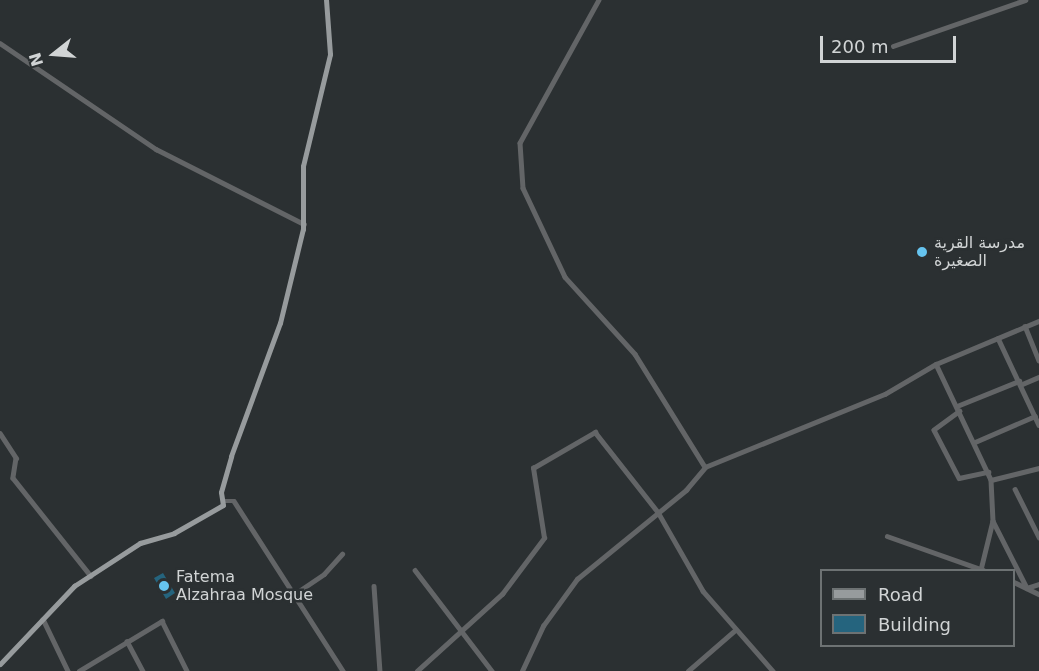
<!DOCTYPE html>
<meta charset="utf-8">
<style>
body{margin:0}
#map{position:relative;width:1039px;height:671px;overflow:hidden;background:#2b3032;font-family:"DejaVu Sans",Vazirmatn,sans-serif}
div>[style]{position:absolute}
.building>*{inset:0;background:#25647e}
.minor>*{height:4.5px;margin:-2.25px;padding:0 2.25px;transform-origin:2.25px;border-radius:2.25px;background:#636567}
.major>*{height:5px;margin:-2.5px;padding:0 2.5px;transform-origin:2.5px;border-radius:2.5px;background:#979b9d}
.dots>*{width:16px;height:16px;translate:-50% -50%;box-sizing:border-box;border:3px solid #2b3032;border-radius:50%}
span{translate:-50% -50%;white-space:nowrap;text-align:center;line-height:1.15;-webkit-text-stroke:5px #2b3032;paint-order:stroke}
.poi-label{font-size:16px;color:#d1d4d5}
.left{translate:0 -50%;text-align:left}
.legend{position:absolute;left:820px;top:569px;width:195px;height:78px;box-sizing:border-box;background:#2b3032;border:2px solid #6d7273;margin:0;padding:8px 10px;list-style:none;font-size:18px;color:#d1d4d5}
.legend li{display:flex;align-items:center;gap:12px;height:30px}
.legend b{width:30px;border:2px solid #6d7273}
.north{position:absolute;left:24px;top:24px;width:60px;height:60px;-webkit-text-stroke:4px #2b3032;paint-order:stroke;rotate:253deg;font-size:16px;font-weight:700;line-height:24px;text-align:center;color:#d1d4d5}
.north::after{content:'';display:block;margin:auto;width:21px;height:27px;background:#d1d4d5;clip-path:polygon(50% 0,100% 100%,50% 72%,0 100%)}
.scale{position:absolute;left:820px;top:36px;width:136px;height:27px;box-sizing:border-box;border:3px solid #d1d4d5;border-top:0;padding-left:8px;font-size:18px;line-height:21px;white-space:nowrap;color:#d1d4d5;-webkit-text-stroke:4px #2b3032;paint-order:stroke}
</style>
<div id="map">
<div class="building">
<i style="clip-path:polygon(163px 573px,175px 593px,166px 599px,154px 578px)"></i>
</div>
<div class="minor">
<i style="left:599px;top:0;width:163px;rotate:118.9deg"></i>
<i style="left:520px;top:143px;width:45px;rotate:86.2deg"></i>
<i style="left:523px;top:188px;width:98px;rotate:64.7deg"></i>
<i style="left:565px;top:277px;width:104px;rotate:47.7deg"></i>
<i style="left:635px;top:354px;width:133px;rotate:58.2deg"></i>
<i style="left:0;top:43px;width:189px;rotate:34.2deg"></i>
<i style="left:156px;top:149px;width:166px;rotate:26.9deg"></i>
<i style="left:893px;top:46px;width:140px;rotate:-19.2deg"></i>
<i style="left:1025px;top:326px;width:37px;rotate:68deg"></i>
<i style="left:998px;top:338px;width:96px;rotate:64.8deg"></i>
<i style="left:936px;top:364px;width:128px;rotate:64.6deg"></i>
<i style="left:991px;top:480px;width:41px;rotate:87.2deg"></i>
<i style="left:993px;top:521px;width:50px;rotate:103.8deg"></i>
<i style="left:1020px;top:385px;width:21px;rotate:-23deg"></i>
<i style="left:957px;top:406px;width:67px;rotate:-22deg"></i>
<i style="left:960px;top:411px;width:32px;rotate:144deg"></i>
<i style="left:934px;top:430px;width:54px;rotate:62.5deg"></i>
<i style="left:959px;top:478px;width:30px;rotate:-12deg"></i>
<i style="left:0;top:433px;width:30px;rotate:57deg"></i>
<i style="left:16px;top:458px;width:20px;rotate:99deg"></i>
<i style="left:13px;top:478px;width:125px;rotate:51.5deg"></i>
<i style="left:975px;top:442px;width:65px;rotate:-23.4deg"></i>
<i style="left:991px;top:480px;width:49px;rotate:-14deg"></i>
<i style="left:1015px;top:489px;width:54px;rotate:63.4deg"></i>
<i style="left:224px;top:501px;width:10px"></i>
<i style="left:234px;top:501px;width:202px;rotate:57.3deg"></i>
<i style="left:993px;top:521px;width:75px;rotate:63.1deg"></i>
<i style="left:1027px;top:588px;width:13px;rotate:-18deg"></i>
<i style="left:887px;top:536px;width:102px;rotate:19.5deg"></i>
<i style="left:415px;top:570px;width:127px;rotate:52.7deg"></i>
<i style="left:1014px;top:582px;width:28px;rotate:26deg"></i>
<i style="left:374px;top:586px;width:85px;rotate:86deg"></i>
<i style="left:293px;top:595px;width:37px;rotate:-34deg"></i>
<i style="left:324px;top:574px;width:27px;rotate:-48deg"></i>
<i style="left:43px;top:619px;width:58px;rotate:64.3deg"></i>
<i style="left:127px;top:641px;width:34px;rotate:62deg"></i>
<i style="left:79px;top:671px;width:97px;rotate:-31.1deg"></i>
<i style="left:162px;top:621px;width:56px;rotate:63.4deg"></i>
<i style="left:417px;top:671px;width:115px;rotate:-42.2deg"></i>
<i style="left:502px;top:594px;width:70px;rotate:-53.1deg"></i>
<i style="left:544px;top:538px;width:71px;rotate:-98.9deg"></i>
<i style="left:533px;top:468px;width:72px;rotate:-30.1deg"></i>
<i style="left:595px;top:432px;width:102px;rotate:51.8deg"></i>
<i style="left:658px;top:512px;width:91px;rotate:60.3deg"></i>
<i style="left:703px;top:591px;width:106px;rotate:48.8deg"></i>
<i style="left:522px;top:671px;width:50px;rotate:-65deg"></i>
<i style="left:543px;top:626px;width:58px;rotate:-54.1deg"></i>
<i style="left:577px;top:579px;width:141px;rotate:-39.2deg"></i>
<i style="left:686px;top:490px;width:30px;rotate:-50deg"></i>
<i style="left:705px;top:467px;width:194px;rotate:-22.1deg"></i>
<i style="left:885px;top:394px;width:59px;rotate:-30.5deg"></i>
<i style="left:936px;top:364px;width:112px;rotate:-22.7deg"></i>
<i style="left:688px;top:671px;width:61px;rotate:-41deg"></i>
</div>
<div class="major">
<i style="left:0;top:664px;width:108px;rotate:-46.5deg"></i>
<i style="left:74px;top:586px;width:79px;rotate:-33.1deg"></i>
<i style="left:140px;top:543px;width:35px;rotate:-16deg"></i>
<i style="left:174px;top:533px;width:56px;rotate:-29.7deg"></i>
<i style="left:223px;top:505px;width:13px;rotate:-99deg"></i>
<i style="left:221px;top:492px;width:37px;rotate:-74deg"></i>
<i style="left:231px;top:456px;width:142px;rotate:-69.8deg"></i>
<i style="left:280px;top:323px;width:97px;rotate:-76.3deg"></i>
<i style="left:303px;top:229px;width:63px;rotate:-90deg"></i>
<i style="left:303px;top:166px;width:115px;rotate:-76.4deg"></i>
<i style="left:330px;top:54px;width:54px;rotate:-94.2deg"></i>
</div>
<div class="dots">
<i style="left:922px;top:252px;background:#66c4ef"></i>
<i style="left:164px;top:586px;background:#66c4ef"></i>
</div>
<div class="poi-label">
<span class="left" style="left:934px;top:252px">مدرسة القرية<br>الصغيرة</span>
<span class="left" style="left:176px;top:586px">Fatema<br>Alzahraa Mosque</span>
</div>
<ul class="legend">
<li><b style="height:8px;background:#979b9d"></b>Road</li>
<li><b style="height:16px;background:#25647e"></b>Building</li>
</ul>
<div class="north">N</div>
<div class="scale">200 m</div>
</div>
